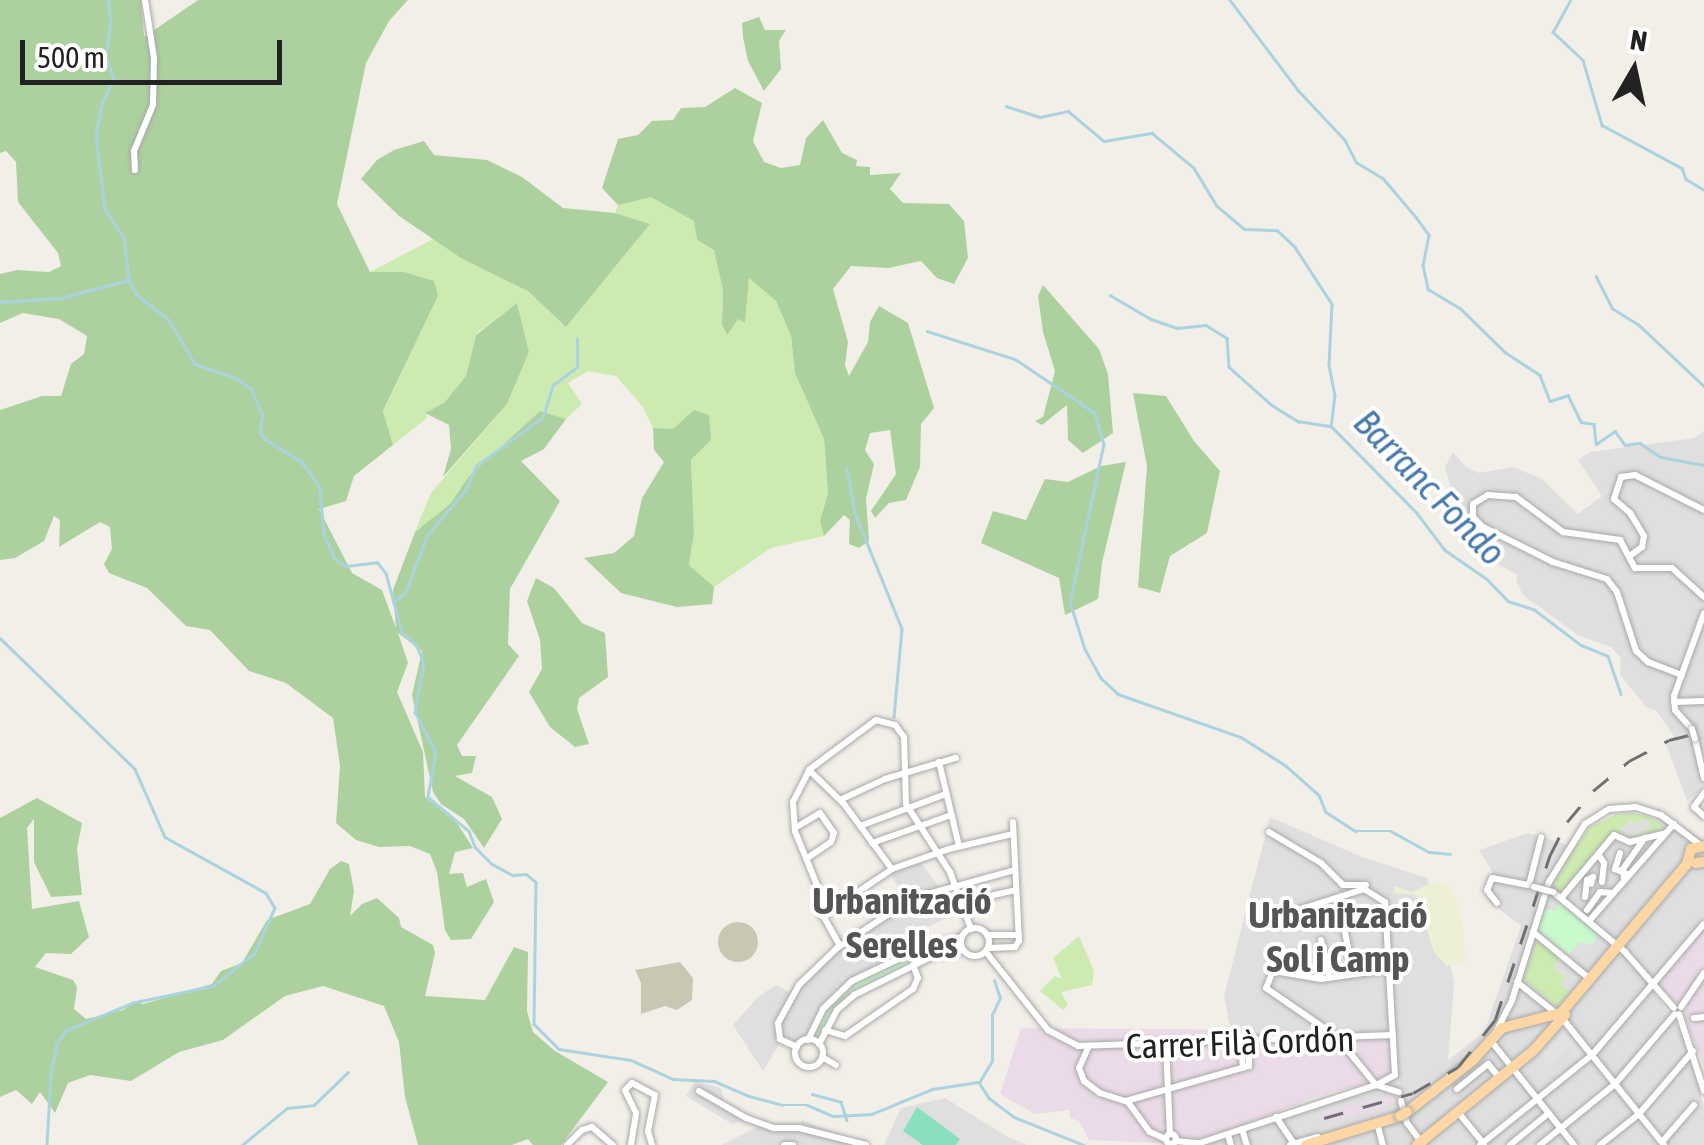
<!DOCTYPE html>
<meta charset="utf-8">
<style>
body{margin:0}
#map{position:relative;width:1704px;height:1145px;overflow:hidden;background:#f2efe9;font-family:"Asap Condensed",sans-serif}
div>[style]{position:absolute}
.residential>*{inset:0;background:#e0dfdf}
.industrial>*{inset:0;background:#ebdbe8}
.construction>*{inset:0;background:#c7c7b4}
.round{border-radius:50%}
.farmland>*{inset:0;background:#eef0d5}
.grass>*{inset:0;background:#cdebb0}
.forest>*{inset:0;background:#add19e}
.park>*{inset:0;background:#c8facc}
.pitch>*{inset:0;background:#88e0be}
.parking>*{inset:0;background:#e2e2e2}
.stream>*{height:2.5px;margin:-1.25px;padding:0 1.25px;transform-origin:1.25px;border-radius:1.25px;background:#aad3df}
.roads{filter:drop-shadow(0 0 2px #a9a9a9) drop-shadow(0 0 2px #a9a9a9)}
.minor>*{height:6px;margin:-3px;padding:0 3px;transform-origin:3px;border-radius:3px;background:#fff}
.minor>.ring{margin:-3px;padding:0;box-sizing:content-box;background:none;border:6px solid #fff;border-radius:50%}
.major>*{height:10px;margin:-5px;padding:0 5px;transform-origin:5px;border-radius:5px;background:#fcd6a4}
.rail>*{height:2.5px;margin-top:-1.25px;transform-origin:0;background:repeating-linear-gradient(90deg,#707070 0 20px,transparent 0 40px)}
.bridges{filter:drop-shadow(0 0 2px #a9a9a9) drop-shadow(0 0 2px #a9a9a9)}
.minor-bridge>*{height:6px;margin:-3px;padding:0 3px;transform-origin:3px;border-radius:3px;background:#fff}
.major-bridge>*{height:10px;margin:-5px;padding:0 5px;transform-origin:5px;border-radius:5px;background:#fcd6a4}
span{translate:-50% -50%;white-space:nowrap;text-align:center;line-height:1.15;-webkit-text-stroke:8px #fff;paint-order:stroke}
.street-label{font-size:35px;color:#222}
.water-label{font-size:38px;color:#4a7aab;font-style:italic}
.neighbourhood-label{font-size:38px;color:#555;font-weight:700}
.north{position:absolute;left:1584px;top:20px;width:100px;height:100px;-webkit-text-stroke:8px #fff;paint-order:stroke;rotate:9deg;font-size:28px;font-weight:700;line-height:40px;text-align:center;color:#222}
.north::after{content:'';display:block;margin:auto;width:35px;height:45px;background:#222;clip-path:polygon(50% 0,100% 100%,50% 72%,0 100%)}
.scale{position:absolute;left:20px;top:40px;width:262px;height:45px;box-sizing:border-box;border:5px solid #222;border-top:0;padding-left:12px;font-size:30px;line-height:35px;white-space:nowrap;color:#222;-webkit-text-stroke:8px #fff;paint-order:stroke}
</style>
<div id="map">
<div class="residential">
<i style="clip-path:polygon(1704px 431px,1704px 787px,1687px 801px,1666px 744px,1677px 741px,1656px 710px,1647px 708px,1620px 675px,1621px 658px,1611px 647px,1578px 635px,1523px 595px,1516px 581px,1518px 575px,1462px 545px,1446px 521px,1450px 487px,1445px 467px,1453px 452px,1466px 467px,1479px 473px,1513px 467px,1542px 479px,1578px 514px,1602px 496px,1578px 460px,1590px 452px,1695px 438px)"></i>
<i style="clip-path:polygon(1631px 812px,1685px 827px,1704px 841px,1704px 919px,1648px 984px,1684px 1035px,1704px 1107px,1704px 1145px,1179px 1145px,1380px 1081px,1232px 1036px,1224px 996px,1270px 817px,1362px 857px,1427px 878px,1443px 921px,1454px 984px,1448px 1060px,1479px 1036px,1487px 1024px,1521px 926px,1490px 902px,1484px 885px,1493px 873px,1479px 850px,1528px 833px,1575px 847px,1607px 818px)"></i>
<i style="clip-path:polygon(919px 860px,937px 884px,947px 918px,904px 938px,908px 950px,834px 991px,806px 1035px,797px 1041px,783px 1038px,763px 1071px,733px 1025px,759px 996px,776px 985px,789px 992px,833px 947px,906px 898px,889px 873px)"></i>
<i style="clip-path:polygon(695px 1081px,721px 1088px,724px 1102px,754px 1119px,777px 1125px,799px 1125px,802px 1120px,867px 1145px,721px 1145px,759px 1126px,745px 1121px,732px 1124px,686px 1096px)"></i>
<i style="clip-path:polygon(945px 1098px,1008px 1137px,1027px 1145px,884px 1145px,901px 1108px)"></i>
</div>
<div class="industrial">
<i style="clip-path:polygon(1704px 919px,1704px 1066px,1684px 1015px,1688px 1006px,1670px 1000px,1654px 977px)"></i>
<i style="clip-path:polygon(1021px 1028px,1390px 1031px,1392px 1077px,1318px 1096px,1192px 1145px,1089px 1140px,1079px 1121px,1070px 1118px,1070px 1110px,1035px 1114px,1000px 1094px)"></i>
<i style="clip-path:polygon(1403px 1092px,1404px 1100px,1384px 1105px,1385px 1110px,1323px 1121px,1321px 1113px)"></i>
</div>
<div class="construction">
<i class="round" style="left:718px;top:922px;width:40px;height:40px"></i>
<i style="clip-path:polygon(680px 962px,693px 978px,692px 1000px,677px 1010px,665px 1006px,641px 1014px,641px 983px,635px 970px)"></i>
</div>
<div class="farmland">
<i style="clip-path:polygon(1437px 881px,1449px 887px,1461px 914px,1466px 962px,1447px 966px,1434px 952px,1416px 895px,1394px 893px,1395px 886px,1411px 892px)"></i>
</div>
<div class="grass">
<i style="clip-path:polygon(634px 197px,651px 197px,672px 205px,694px 221px,697px 240px,714px 250px,723px 289px,722px 325px,726px 334px,738px 319px,744px 322px,749px 277px,776px 301px,791px 336px,795px 373px,824px 439px,828px 493px,820px 521px,824px 536px,771px 548px,714px 587px,689px 565px,694px 533px,691px 460px,711px 440px,653px 428px,642px 406px,616px 376px,588px 371px,568px 383px,582px 404px,566px 419px,540px 411px,469px 476px,450px 504px,415px 532px,431px 493px,507px 404px,529px 352px,517px 303px,476px 334px,466px 376px,444px 403px,426px 413px,427px 418px,393px 445px,383px 412px,438px 296px,370px 272px,433px 239px,528px 291px,566px 327px,650px 224px,615px 213px,618px 205px)"></i>
<i style="clip-path:polygon(1633px 813px,1650px 817px,1668px 829px,1657px 828px,1657px 832px,1632px 838px,1630px 833px,1638px 835px,1652px 826px,1645px 818px,1634px 824px,1629px 819px,1628px 824px,1621px 826px,1624px 838px,1614px 832px,1562px 894px,1553px 889px,1565px 862px,1590px 827px,1617px 814px)"></i>
<i style="clip-path:polygon(1079px 936px,1094px 971px,1092px 985px,1061px 992px,1068px 1005px,1063px 1010px,1040px 991px,1055px 976px,1062px 979px,1053px 958px)"></i>
<i style="clip-path:polygon(1538px 938px,1561px 957px,1553px 967px,1565px 977px,1560px 984px,1570px 992px,1557px 1007px,1524px 979px)"></i>
</div>
<div class="forest">
<i style="clip-path:polygon(0 0,141px 0,144px 37px,198px 0,408px 0,389px 21px,366px 63px,337px 204px,370px 272px,404px 272px,434px 281px,438px 296px,383px 411px,393px 445px,354px 476px,346px 501px,319px 509px,352px 573px,382px 590px,396px 628px,393px 590px,415px 532px,450px 504px,469px 476px,540px 411px,566px 419px,544px 449px,521px 461px,560px 501px,510px 589px,508px 644px,519px 656px,457px 745px,462px 756px,476px 756px,472px 773px,455px 776px,492px 797px,502px 819px,484px 848px,464px 819px,441px 804px,433px 792px,412px 695px,422px 651px,398px 633px,408px 663px,397px 692px,423px 752px,425px 797px,457px 823px,473px 848px,455px 852px,449px 874px,463px 873px,467px 887px,486px 879px,494px 902px,471px 939px,451px 940px,445px 930px,437px 872px,430px 854px,410px 846px,379px 847px,356px 840px,336px 823px,340px 766px,333px 718px,286px 683px,249px 671px,210px 630px,186px 626px,147px 588px,109px 573px,104px 564px,112px 549px,110px 527px,100px 522px,59px 547px,60px 520px,54px 516px,44px 541px,15px 558px,0 560px,0 410px,42px 396px,61px 396px,71px 364px,84px 354px,87px 336px,59px 319px,23px 313px,0 323px,0 274px,17px 270px,49px 272px,61px 266px,58px 253px,18px 202px,16px 162px,6px 151px,0 153px)"></i>
<i style="clip-path:polygon(759px 17px,765px 30px,786px 30px,779px 41px,781px 69px,764px 91px,748px 61px,743px 37px,742px 23px)"></i>
<i style="clip-path:polygon(735px 88px,762px 103px,753px 141px,764px 162px,781px 168px,800px 165px,806px 138px,823px 120px,842px 153px,857px 160px,856px 166px,870px 167px,870px 175px,901px 173px,890px 189px,903px 203px,949px 204px,964px 221px,968px 258px,954px 284px,937px 278px,921px 261px,888px 268px,851px 266px,833px 289px,848px 342px,845px 365px,849px 376px,868px 342px,870px 322px,879px 306px,908px 323px,934px 408px,921px 424px,920px 467px,906px 500px,889px 503px,875px 518px,871px 511px,896px 474px,890px 430px,870px 433px,865px 450px,874px 464px,866px 499px,869px 541px,859px 548px,849px 544px,850px 520px,844px 515px,824px 536px,820px 521px,828px 493px,824px 439px,795px 373px,791px 336px,776px 301px,749px 278px,745px 323px,738px 319px,727px 335px,722px 325px,723px 290px,714px 250px,697px 240px,694px 221px,651px 197px,618px 205px,602px 188px,618px 139px,638px 135px,652px 121px,673px 120px,681px 108px,705px 107px)"></i>
<i style="clip-path:polygon(424px 141px,434px 155px,487px 160px,522px 177px,563px 208px,615px 213px,650px 224px,566px 327px,528px 291px,461px 258px,399px 216px,361px 179px,377px 160px,394px 150px)"></i>
<i style="clip-path:polygon(1043px 285px,1099px 349px,1108px 374px,1113px 433px,1083px 453px,1068px 440px,1067px 405px,1042px 425px,1035px 421px,1043px 417px,1055px 371px,1043px 332px,1038px 296px)"></i>
<i style="clip-path:polygon(517px 303px,529px 352px,507px 404px,443px 477px,451px 449px,449px 425px,425px 413px,444px 403px,466px 376px,476px 335px)"></i>
<i style="clip-path:polygon(1133px 393px,1166px 396px,1194px 441px,1220px 471px,1207px 533px,1170px 556px,1160px 593px,1138px 587px,1147px 466px)"></i>
<i style="clip-path:polygon(694px 410px,709px 415px,711px 440px,691px 460px,694px 533px,689px 565px,714px 587px,712px 604px,677px 607px,621px 593px,584px 558px,614px 553px,634px 536px,642px 498px,664px 462px,654px 450px,653px 428px,673px 429px)"></i>
<i style="clip-path:polygon(1126px 462px,1102px 563px,1098px 599px,1065px 615px,1059px 578px,981px 543px,993px 511px,1026px 520px,1045px 479px,1068px 482px,1101px 466px)"></i>
<i style="clip-path:polygon(536px 578px,554px 588px,582px 623px,605px 633px,608px 677px,579px 698px,577px 709px,589px 744px,575px 747px,550px 727px,529px 692px,542px 669px,540px 640px,527px 601px)"></i>
<i style="clip-path:polygon(37px 798px,82px 823px,77px 849px,82px 895px,51px 897px,34px 862px,34px 819px,27px 828px,32px 909px,79px 901px,89px 937px,71px 954px,46px 953px,35px 967px,73px 980px,77px 987px,74px 1009px,86px 1019px,123px 1010px,134px 1001px,143px 1004px,212px 984px,221px 971px,242px 963px,267px 920px,310px 904px,330px 869px,341px 861px,349px 864px,354px 891px,350px 916px,362px 904px,377px 898px,399px 918px,401px 927px,433px 945px,435px 953px,425px 996px,485px 1000px,514px 947px,528px 952px,527px 1011px,533px 1032px,555px 1051px,608px 1082px,561px 1145px,533px 1145px,528px 1139px,512px 1145px,418px 1145px,405px 1097px,399px 1042px,384px 1006px,323px 986px,285px 996px,223px 1040px,179px 1052px,131px 1081px,90px 1075px,68px 1083px,55px 1113px,40px 1092px,32px 1104px,16px 1090px,0 1097px,0 818px)"></i>
</div>
<div class="park">
<i style="clip-path:polygon(1558px 900px,1598px 933px,1592px 945px,1580px 942px,1568px 955px,1538px 930px,1545px 910px,1556px 910px)"></i>
<i style="clip-path:polygon(960px 939px,960px 948px,924px 957px,853px 993px,819px 1040px,810px 1037px,824px 1010px,858px 979px,905px 956px)"></i>
</div>
<div class="pitch">
<i style="clip-path:polygon(917px 1107px,960px 1139px,956px 1145px,923px 1145px,903px 1131px)"></i>
</div>
<div class="parking">
<i style="clip-path:polygon(1567px 1030px,1586px 1056px,1579px 1062px,1568px 1049px,1549px 1065px,1539px 1053px)"></i>
</div>
<div class="stream">
<i style="left:108px;top:0;width:21px;rotate:82deg"></i>
<i style="left:111px;top:21px;width:37px;rotate:98deg"></i>
<i style="left:106px;top:58px;width:22px;rotate:68deg"></i>
<i style="left:114px;top:78px;width:29px;rotate:115deg"></i>
<i style="left:102px;top:104px;width:32px;rotate:101deg"></i>
<i style="left:96px;top:135px;width:75px;rotate:83.1deg"></i>
<i style="left:105px;top:209px;width:35px;rotate:57deg"></i>
<i style="left:124px;top:238px;width:41px;rotate:83deg"></i>
<i style="left:129px;top:279px;width:17px;rotate:65deg"></i>
<i style="left:136px;top:294px;width:42px;rotate:38.2deg"></i>
<i style="left:169px;top:320px;width:51px;rotate:59.4deg"></i>
<i style="left:195px;top:364px;width:43px;rotate:18.9deg"></i>
<i style="left:236px;top:378px;width:18px;rotate:34deg"></i>
<i style="left:251px;top:388px;width:30px;rotate:67deg"></i>
<i style="left:263px;top:416px;width:16px;rotate:101deg"></i>
<i style="left:260px;top:432px;width:9px;rotate:54deg"></i>
<i style="left:265px;top:439px;width:44px;rotate:31.9deg"></i>
<i style="left:302px;top:462px;width:32px;rotate:55deg"></i>
<i style="left:320px;top:488px;width:46px;rotate:85deg"></i>
<i style="left:324px;top:534px;width:27px;rotate:66deg"></i>
<i style="left:335px;top:559px;width:13px;rotate:32deg"></i>
<i style="left:346px;top:566px;width:31px;rotate:-7deg"></i>
<i style="left:377px;top:562px;width:14px;rotate:51deg"></i>
<i style="left:386px;top:573px;width:61px;rotate:74.8deg"></i>
<i style="left:402px;top:632px;width:21px;rotate:43deg"></i>
<i style="left:417px;top:646px;width:18px;rotate:68deg"></i>
<i style="left:424px;top:663px;width:50px;rotate:100.4deg"></i>
<i style="left:415px;top:712px;width:45px;rotate:62.3deg"></i>
<i style="left:436px;top:752px;width:46px;rotate:100.1deg"></i>
<i style="left:428px;top:797px;width:53px;rotate:39.7deg"></i>
<i style="left:469px;top:831px;width:17px;rotate:69deg"></i>
<i style="left:475px;top:847px;width:24px;rotate:45deg"></i>
<i style="left:492px;top:864px;width:24px;rotate:28deg"></i>
<i style="left:513px;top:875px;width:13px;rotate:-4deg"></i>
<i style="left:526px;top:874px;width:13px;rotate:39deg"></i>
<i style="left:536px;top:882px;width:142px;rotate:90.8deg"></i>
<i style="left:534px;top:1024px;width:35px;rotate:45deg"></i>
<i style="left:559px;top:1049px;width:73px;rotate:8.7deg"></i>
<i style="left:631px;top:1060px;width:46px;rotate:24.3deg"></i>
<i style="left:673px;top:1079px;width:41px;rotate:2.8deg"></i>
<i style="left:714px;top:1081px;width:38px;rotate:23deg"></i>
<i style="left:749px;top:1096px;width:34px;rotate:15deg"></i>
<i style="left:782px;top:1105px;width:25px"></i>
<i style="left:807px;top:1105px;width:28px;rotate:23deg"></i>
<i style="left:833px;top:1116px;width:39px;rotate:-3deg"></i>
<i style="left:872px;top:1114px;width:65px;rotate:-22.6deg"></i>
<i style="left:932px;top:1089px;width:48px;rotate:-8.5deg"></i>
<i style="left:1230px;top:0;width:113px;rotate:52.9deg"></i>
<i style="left:1298px;top:90px;width:69px;rotate:46.8deg"></i>
<i style="left:1345px;top:140px;width:25px;rotate:63deg"></i>
<i style="left:1356px;top:162px;width:31px;rotate:31deg"></i>
<i style="left:1383px;top:178px;width:51px;rotate:49.8deg"></i>
<i style="left:1416px;top:217px;width:22px;rotate:54deg"></i>
<i style="left:1429px;top:235px;width:31px;rotate:101deg"></i>
<i style="left:1423px;top:265px;width:25px;rotate:78deg"></i>
<i style="left:1428px;top:289px;width:39px;rotate:31deg"></i>
<i style="left:1461px;top:309px;width:62px;rotate:44.3deg"></i>
<i style="left:1505px;top:352px;width:42px;rotate:33.3deg"></i>
<i style="left:1540px;top:375px;width:28px;rotate:69deg"></i>
<i style="left:1550px;top:401px;width:19px;rotate:-18deg"></i>
<i style="left:1568px;top:395px;width:30px;rotate:64deg"></i>
<i style="left:1581px;top:422px;width:13px;rotate:9deg"></i>
<i style="left:1594px;top:424px;width:20px;rotate:84deg"></i>
<i style="left:1596px;top:444px;width:23px;rotate:-34deg"></i>
<i style="left:1615px;top:431px;width:17px;rotate:54deg"></i>
<i style="left:1625px;top:445px;width:15px;rotate:-8deg"></i>
<i style="left:1640px;top:443px;width:25px;rotate:34deg"></i>
<i style="left:1661px;top:457px;width:44px;rotate:10.5deg"></i>
<i style="left:1571px;top:0;width:37px;rotate:119deg"></i>
<i style="left:1553px;top:32px;width:41px;rotate:43deg"></i>
<i style="left:1583px;top:60px;width:68px;rotate:73.7deg"></i>
<i style="left:1602px;top:125px;width:91px;rotate:28.3deg"></i>
<i style="left:1682px;top:168px;width:12px;rotate:70deg"></i>
<i style="left:1686px;top:179px;width:21px;rotate:31deg"></i>
<i style="left:1006px;top:106px;width:36px;rotate:18deg"></i>
<i style="left:1040px;top:117px;width:29px;rotate:-12deg"></i>
<i style="left:1068px;top:111px;width:47px;rotate:39.8deg"></i>
<i style="left:1104px;top:141px;width:49px;rotate:-9.5deg"></i>
<i style="left:1152px;top:133px;width:55px;rotate:39.8deg"></i>
<i style="left:1194px;top:168px;width:44px;rotate:58.8deg"></i>
<i style="left:1217px;top:206px;width:35px;rotate:40deg"></i>
<i style="left:1244px;top:229px;width:33px;rotate:2deg"></i>
<i style="left:1277px;top:230px;width:25px;rotate:43deg"></i>
<i style="left:1295px;top:247px;width:68px;rotate:57deg"></i>
<i style="left:1332px;top:304px;width:61px;rotate:92.8deg"></i>
<i style="left:1329px;top:365px;width:31px;rotate:79deg"></i>
<i style="left:1335px;top:395px;width:31px;rotate:97deg"></i>
<i style="left:1331px;top:426px;width:122px;rotate:45.3deg"></i>
<i style="left:1417px;top:513px;width:46px;rotate:52.9deg"></i>
<i style="left:1445px;top:550px;width:51px;rotate:34.6deg"></i>
<i style="left:1487px;top:579px;width:30px;rotate:46deg"></i>
<i style="left:1508px;top:601px;width:28px;rotate:18deg"></i>
<i style="left:1535px;top:610px;width:58px;rotate:37.3deg"></i>
<i style="left:1581px;top:645px;width:29px;rotate:22deg"></i>
<i style="left:1608px;top:656px;width:40px;rotate:71.1deg"></i>
<i style="left:1596px;top:276px;width:36px;rotate:63deg"></i>
<i style="left:1612px;top:308px;width:32px;rotate:32deg"></i>
<i style="left:1639px;top:325px;width:89px;rotate:43.2deg"></i>
<i style="left:1110px;top:295px;width:48px;rotate:30.3deg"></i>
<i style="left:1151px;top:319px;width:28px;rotate:19deg"></i>
<i style="left:1177px;top:328px;width:29px;rotate:-6deg"></i>
<i style="left:1206px;top:325px;width:25px;rotate:32deg"></i>
<i style="left:1227px;top:338px;width:29px;rotate:86deg"></i>
<i style="left:1229px;top:367px;width:57px;rotate:41.5deg"></i>
<i style="left:1272px;top:405px;width:31px;rotate:32deg"></i>
<i style="left:1298px;top:421px;width:33px;rotate:9deg"></i>
<i style="left:0;top:302px;width:61px;rotate:-3.8deg"></i>
<i style="left:61px;top:298px;width:69px;rotate:-15deg"></i>
<i style="left:927px;top:331px;width:92px;rotate:17.7deg"></i>
<i style="left:1015px;top:359px;width:97px;rotate:34deg"></i>
<i style="left:1095px;top:413px;width:32px;rotate:74deg"></i>
<i style="left:1104px;top:444px;width:162px;rotate:102.1deg"></i>
<i style="left:1070px;top:602px;width:49px;rotate:72.3deg"></i>
<i style="left:1085px;top:649px;width:33px;rotate:61deg"></i>
<i style="left:1101px;top:678px;width:23px;rotate:43deg"></i>
<i style="left:1118px;top:694px;width:130px;rotate:19.3deg"></i>
<i style="left:1241px;top:737px;width:52px;rotate:32.5deg"></i>
<i style="left:1285px;top:765px;width:45px;rotate:41.4deg"></i>
<i style="left:1319px;top:795px;width:18px;rotate:68deg"></i>
<i style="left:1326px;top:812px;width:35px;rotate:33deg"></i>
<i style="left:1355px;top:831px;width:36px"></i>
<i style="left:1391px;top:831px;width:43px;rotate:28.9deg"></i>
<i style="left:1429px;top:852px;width:21px;rotate:5deg"></i>
<i style="left:847px;top:468px;width:46px;rotate:79.9deg"></i>
<i style="left:855px;top:513px;width:125px;rotate:67.9deg"></i>
<i style="left:902px;top:629px;width:88px;rotate:95.2deg"></i>
<i style="left:395px;top:601px;width:13px;rotate:-39deg"></i>
<i style="left:405px;top:593px;width:62px;rotate:-69.2deg"></i>
<i style="left:427px;top:535px;width:58px;rotate:-49.2deg"></i>
<i style="left:465px;top:491px;width:27px;rotate:-66deg"></i>
<i style="left:476px;top:466px;width:83px;rotate:-36.2deg"></i>
<i style="left:543px;top:417px;width:34px;rotate:-73deg"></i>
<i style="left:553px;top:385px;width:30px;rotate:-37deg"></i>
<i style="left:577px;top:367px;width:28px;rotate:-90deg"></i>
<i style="left:0;top:638px;width:188px;rotate:44.1deg"></i>
<i style="left:135px;top:769px;width:74px;rotate:66.2deg"></i>
<i style="left:165px;top:837px;width:115px;rotate:29deg"></i>
<i style="left:266px;top:893px;width:17px;rotate:59deg"></i>
<i style="left:275px;top:908px;width:49px;rotate:114deg"></i>
<i style="left:255px;top:953px;width:53px;rotate:141.2deg"></i>
<i style="left:214px;top:986px;width:83px;rotate:168.1deg"></i>
<i style="left:133px;top:1003px;width:73px;rotate:157.3deg"></i>
<i style="left:66px;top:1031px;width:16px;rotate:125deg"></i>
<i style="left:57px;top:1044px;width:32px;rotate:101deg"></i>
<i style="left:51px;top:1075px;width:70px;rotate:93.3deg"></i>
<i style="left:980px;top:1081px;width:23px;rotate:-59deg"></i>
<i style="left:992px;top:1061px;width:46px;rotate:-90deg"></i>
<i style="left:992px;top:1015px;width:19px;rotate:-65deg"></i>
<i style="left:1000px;top:998px;width:18px;rotate:-109deg"></i>
<i style="left:980px;top:1084px;width:17px;rotate:57deg"></i>
<i style="left:989px;top:1098px;width:31px;rotate:37deg"></i>
<i style="left:1014px;top:1117px;width:75px;rotate:21.8deg"></i>
<i style="left:812px;top:1094px;width:30px;rotate:15deg"></i>
<i style="left:841px;top:1102px;width:19px;rotate:72deg"></i>
<i style="left:242px;top:1145px;width:58px;rotate:-39.4deg"></i>
<i style="left:287px;top:1108px;width:27px;rotate:-6deg"></i>
<i style="left:314px;top:1105px;width:47px;rotate:-44.1deg"></i>
</div>
<div class="roads">
<div class="minor">
<i style="left:135px;top:170px;width:19px;rotate:-93deg"></i>
<i style="left:134px;top:151px;width:50px;rotate:-67.6deg"></i>
<i style="left:153px;top:105px;width:47px;rotate:-88.8deg"></i>
<i style="left:154px;top:58px;width:59px;rotate:-98.8deg"></i>
<i style="left:1631px;top:555px;width:14px;rotate:-36deg"></i>
<i style="left:1642px;top:547px;width:11px;rotate:-80deg"></i>
<i style="left:1644px;top:536px;width:27px;rotate:-121deg"></i>
<i style="left:1630px;top:513px;width:21px;rotate:-139deg"></i>
<i style="left:1614px;top:499px;width:23px;rotate:-72deg"></i>
<i style="left:1621px;top:477px;width:14px;rotate:-8deg"></i>
<i style="left:1635px;top:475px;width:77px;rotate:26.9deg"></i>
<i style="left:1682px;top:675px;width:36px;rotate:-159deg"></i>
<i style="left:1648px;top:662px;width:16px;rotate:-137deg"></i>
<i style="left:1636px;top:651px;width:62px;rotate:-107.9deg"></i>
<i style="left:1617px;top:592px;width:16px;rotate:-128deg"></i>
<i style="left:1607px;top:579px;width:57px;rotate:-162.5deg"></i>
<i style="left:1553px;top:562px;width:78px;rotate:-153.4deg"></i>
<i style="left:1483px;top:527px;width:14px;rotate:-135deg"></i>
<i style="left:1473px;top:517px;width:13px;rotate:-90deg"></i>
<i style="left:1473px;top:504px;width:17px;rotate:-31deg"></i>
<i style="left:1488px;top:495px;width:28px;rotate:4deg"></i>
<i style="left:1516px;top:497px;width:59px;rotate:36.7deg"></i>
<i style="left:1563px;top:532px;width:58px;rotate:8deg"></i>
<i style="left:1620px;top:540px;width:32px;rotate:62deg"></i>
<i style="left:1635px;top:568px;width:37px"></i>
<i style="left:1672px;top:568px;width:43px;rotate:42.2deg"></i>
<i style="left:1674px;top:702px;width:30px;rotate:-2deg"></i>
<i style="left:1692px;top:729px;width:25px;rotate:-132deg"></i>
<i style="left:1675px;top:710px;width:14px;rotate:-94deg"></i>
<i style="left:1674px;top:696px;width:88px;rotate:-70.1deg"></i>
<i style="left:1695px;top:739px;width:40px;rotate:77deg"></i>
<i style="left:939px;top:762px;width:86px;rotate:76.6deg"></i>
<i style="left:809px;top:770px;width:49px;rotate:44.2deg"></i>
<i style="left:844px;top:804px;width:81px;rotate:53.6deg"></i>
<i style="left:1704px;top:793px;width:17px;rotate:126deg"></i>
<i style="left:1694px;top:807px;width:13px;rotate:42deg"></i>
<i style="left:840px;top:800px;width:50px;rotate:-25deg"></i>
<i style="left:885px;top:779px;width:74px;rotate:-16.5deg"></i>
<i style="left:860px;top:826px;width:92px;rotate:-20.4deg"></i>
<i style="left:795px;top:828px;width:29px;rotate:-31deg"></i>
<i style="left:820px;top:813px;width:24px;rotate:55deg"></i>
<i style="left:834px;top:833px;width:9px;rotate:108deg"></i>
<i style="left:831px;top:842px;width:29px;rotate:146deg"></i>
<i style="left:1269px;top:832px;width:61px;rotate:30.8deg"></i>
<i style="left:1321px;top:863px;width:31px;rotate:45deg"></i>
<i style="left:1343px;top:885px;width:23px"></i>
<i style="left:872px;top:843px;width:84px;rotate:-19.5deg"></i>
<i style="left:1620px;top:853px;width:17px;rotate:107deg"></i>
<i style="left:1615px;top:869px;width:13px;rotate:23deg"></i>
<i style="left:1598px;top:854px;width:11px;rotate:56deg"></i>
<i style="left:1604px;top:863px;width:19px;rotate:96deg"></i>
<i style="left:1624px;top:878px;width:9px;rotate:-96deg"></i>
<i style="left:1623px;top:869px;width:38px;rotate:-55deg"></i>
<i style="left:1529px;top:885px;width:49px;rotate:-75.7deg"></i>
<i style="left:1553px;top:892px;width:94px;rotate:39.8deg"></i>
<i style="left:1625px;top:952px;width:74px;rotate:48.8deg"></i>
<i style="left:1562px;top:897px;width:81px;rotate:-50deg"></i>
<i style="left:1614px;top:835px;width:17px;rotate:24deg"></i>
<i style="left:1630px;top:842px;width:36px;rotate:-14deg"></i>
<i style="left:1585px;top:897px;width:17px;rotate:-83deg"></i>
<i style="left:1587px;top:880px;width:7px;rotate:-27deg"></i>
<i style="left:1593px;top:877px;width:7px;rotate:106deg"></i>
<i style="left:1338px;top:899px;width:74px;rotate:78.2deg"></i>
<i style="left:962px;top:902px;width:55px;rotate:-12.5deg"></i>
<i style="left:1497px;top:903px;width:16px;rotate:-128deg"></i>
<i style="left:1487px;top:890px;width:13px;rotate:-67deg"></i>
<i style="left:1492px;top:878px;width:38px;rotate:11deg"></i>
<i style="left:1298px;top:910px;width:69px;rotate:-17.7deg"></i>
<i style="left:1364px;top:889px;width:25px;rotate:32deg"></i>
<i style="left:1385px;top:902px;width:173px;rotate:86.7deg"></i>
<i style="left:1395px;top:1075px;width:21px;rotate:152deg"></i>
<i style="left:1587px;top:910px;width:22px;rotate:-54deg"></i>
<i style="left:1600px;top:892px;width:12px;rotate:5deg"></i>
<i style="left:822px;top:916px;width:84px;rotate:-33.9deg"></i>
<i style="left:892px;top:869px;width:60px;rotate:-19.3deg"></i>
<i style="left:949px;top:849px;width:66px;rotate:-13.2deg"></i>
<i style="left:1589px;top:921px;width:129px;rotate:-48.8deg"></i>
<i class="ring" style="left:961px;top:928px;width:22px;height:22px"></i>
<i style="left:1533px;top:932px;width:74px;rotate:39.5deg"></i>
<i style="left:987px;top:935px;width:32px"></i>
<i style="left:1321px;top:940px;width:39px;rotate:77deg"></i>
<i style="left:840px;top:946px;width:39px;rotate:-119deg"></i>
<i style="left:821px;top:912px;width:27px;rotate:-98deg"></i>
<i style="left:817px;top:885px;width:58px;rotate:-112.2deg"></i>
<i style="left:795px;top:831px;width:29px;rotate:-94deg"></i>
<i style="left:793px;top:802px;width:37px;rotate:-63deg"></i>
<i style="left:810px;top:769px;width:82px;rotate:-36.6deg"></i>
<i style="left:876px;top:720px;width:20px;rotate:15deg"></i>
<i style="left:895px;top:725px;width:15px;rotate:53deg"></i>
<i style="left:904px;top:737px;width:67px;rotate:88.3deg"></i>
<i style="left:906px;top:804px;width:81px;rotate:57.1deg"></i>
<i style="left:950px;top:872px;width:61px;rotate:69.8deg"></i>
<i style="left:988px;top:948px;width:27px;rotate:-2deg"></i>
<i style="left:1015px;top:947px;width:7px;rotate:-56deg"></i>
<i style="left:1019px;top:941px;width:119px;rotate:-92.9deg"></i>
<i style="left:986px;top:952px;width:100px;rotate:51.5deg"></i>
<i style="left:1048px;top:1030px;width:34px;rotate:28deg"></i>
<i style="left:1078px;top:1046px;width:315px;rotate:-2deg"></i>
<i style="left:1391px;top:969px;width:71px;rotate:171.9deg"></i>
<i style="left:1321px;top:979px;width:49px;rotate:-170.5deg"></i>
<i style="left:1273px;top:971px;width:18px;rotate:112deg"></i>
<i style="left:1266px;top:988px;width:86px;rotate:34.6deg"></i>
<i style="left:1337px;top:1037px;width:62px;rotate:50.9deg"></i>
<i style="left:1376px;top:1085px;width:24px;rotate:17deg"></i>
<i style="left:1517px;top:982px;width:58px;rotate:38.7deg"></i>
<i style="left:1562px;top:1018px;width:163px;rotate:51.2deg"></i>
<i style="left:1681px;top:1007px;width:41px;rotate:-55.9deg"></i>
<i style="left:1679px;top:1014px;width:81px;rotate:72deg"></i>
<i style="left:1694px;top:1018px;width:10px;rotate:-6deg"></i>
<i style="left:825px;top:1030px;width:21px;rotate:17deg"></i>
<i style="left:845px;top:1036px;width:83px;rotate:-34.7deg"></i>
<i style="left:913px;top:989px;width:12px;rotate:-66deg"></i>
<i style="left:918px;top:978px;width:14px;rotate:-111deg"></i>
<i style="left:1497px;top:1030px;width:34px;rotate:-63deg"></i>
<i style="left:1512px;top:1000px;width:124px;rotate:-72.6deg"></i>
<i style="left:1549px;top:882px;width:68px;rotate:-58.2deg"></i>
<i style="left:1585px;top:824px;width:28px;rotate:-32deg"></i>
<i style="left:1609px;top:809px;width:27px;rotate:-4deg"></i>
<i style="left:1636px;top:807px;width:26px;rotate:18deg"></i>
<i style="left:1661px;top:815px;width:48px;rotate:37.3deg"></i>
<i class="ring" style="left:795px;top:1039px;width:22px;height:22px"></i>
<i style="left:808px;top:1040px;width:34px;rotate:-64deg"></i>
<i style="left:823px;top:1009px;width:40px;rotate:-44deg"></i>
<i style="left:852px;top:981px;width:80px;rotate:-25.3deg"></i>
<i style="left:924px;top:947px;width:39px;rotate:-15deg"></i>
<i style="left:1241px;top:1041px;width:27px;rotate:86deg"></i>
<i style="left:1491px;top:1041px;width:133px;rotate:51.4deg"></i>
<i style="left:819px;top:1044px;width:38px;rotate:-62deg"></i>
<i style="left:837px;top:1010px;width:23px;rotate:-41deg"></i>
<i style="left:854px;top:995px;width:86px;rotate:-26.3deg"></i>
<i style="left:931px;top:957px;width:33px;rotate:-12deg"></i>
<i style="left:1166px;top:1044px;width:90px;rotate:87.5deg"></i>
<i style="left:797px;top:1047px;width:19px;rotate:-155deg"></i>
<i style="left:780px;top:1039px;width:16px;rotate:-97deg"></i>
<i style="left:778px;top:1023px;width:43px;rotate:-61.1deg"></i>
<i style="left:799px;top:985px;width:53px;rotate:-44.2deg"></i>
<i style="left:837px;top:948px;width:91px;rotate:-33.3deg"></i>
<i style="left:913px;top:898px;width:106px;rotate:-15.4deg"></i>
<i style="left:1088px;top:1048px;width:22px;rotate:114deg"></i>
<i style="left:1079px;top:1068px;width:14px;rotate:69deg"></i>
<i style="left:1084px;top:1081px;width:20px;rotate:37deg"></i>
<i style="left:1100px;top:1093px;width:29px;rotate:18deg"></i>
<i style="left:1128px;top:1102px;width:37px;rotate:54deg"></i>
<i style="left:1150px;top:1132px;width:17px;rotate:24deg"></i>
<i style="left:822px;top:1057px;width:16px;rotate:30deg"></i>
<i style="left:1457px;top:1089px;width:40px;rotate:-39deg"></i>
<i style="left:1488px;top:1064px;width:17px;rotate:50deg"></i>
<i style="left:699px;top:1091px;width:54px;rotate:29.9deg"></i>
<i style="left:746px;top:1118px;width:30px;rotate:20deg"></i>
<i style="left:774px;top:1128px;width:25px"></i>
<i style="left:799px;top:1128px;width:69px;rotate:14.2deg"></i>
<i style="left:1126px;top:1101px;width:128px;rotate:-15.9deg"></i>
<i style="left:1249px;top:1066px;width:25px;rotate:-90deg"></i>
<i style="left:1401px;top:1101px;width:23px;rotate:75deg"></i>
<i style="left:1407px;top:1123px;width:26px;rotate:53deg"></i>
<i style="left:1458px;top:1112px;width:41px;rotate:50.9deg"></i>
<i style="left:1276px;top:1117px;width:34px;rotate:56deg"></i>
<i style="left:1377px;top:1123px;width:23px;rotate:75deg"></i>
<i style="left:1242px;top:1129px;width:17px;rotate:73deg"></i>
<i class="ring" style="left:1166px;top:1134px;width:4px;height:4px"></i>
<i style="left:1228px;top:1135px;width:10px;rotate:73deg"></i>
<i style="left:1175px;top:1141px;width:25px;rotate:5deg"></i>
<i style="left:1200px;top:1143px;width:185px;rotate:-18.2deg"></i>
<i style="left:1662px;top:1142px;width:49px;rotate:-49.1deg"></i>
<i style="left:567px;top:1145px;width:21px;rotate:-45deg"></i>
<i style="left:582px;top:1130px;width:10px;rotate:-17deg"></i>
<i style="left:592px;top:1127px;width:28px;rotate:41deg"></i>
<i style="left:631px;top:1145px;width:32px;rotate:-81deg"></i>
<i style="left:636px;top:1113px;width:25px;rotate:-116deg"></i>
<i style="left:625px;top:1090px;width:10px;rotate:-45deg"></i>
<i style="left:632px;top:1083px;width:26px;rotate:28deg"></i>
<i style="left:655px;top:1095px;width:37px;rotate:101deg"></i>
<i style="left:648px;top:1131px;width:15px;rotate:74deg"></i>
<i style="left:784px;top:1145px;width:9px"></i>
<i style="left:1290px;top:1145px;width:29px;rotate:-16deg"></i>
<i style="left:1480px;top:1145px;width:144px;rotate:-38.8deg"></i>
<i style="left:1592px;top:1055px;width:172px;rotate:-49.5deg"></i>
<i style="left:1510px;top:1145px;width:50px;rotate:-39.4deg"></i>
<i style="left:1540px;top:1145px;width:97px;rotate:-39.1deg"></i>
<i style="left:1615px;top:1084px;width:92px;rotate:-49.4deg"></i>
<i style="left:1600px;top:1145px;width:50px;rotate:-38.5deg"></i>
<i style="left:1639px;top:1114px;width:83px;rotate:-49.4deg"></i>
</div>
<div class="major">
<i style="left:1696px;top:863px;width:8px;rotate:-7deg"></i>
<i style="left:1407px;top:1112px;width:84px;rotate:-38.2deg"></i>
<i style="left:1473px;top:1060px;width:43px;rotate:-47.8deg"></i>
<i style="left:1502px;top:1028px;width:61px;rotate:-14.3deg"></i>
<i style="left:1561px;top:1013px;width:195px;rotate:-49.8deg"></i>
<i style="left:1687px;top:864px;width:16px;rotate:-75deg"></i>
<i style="left:1691px;top:849px;width:13px;rotate:-13deg"></i>
<i style="left:1306px;top:1145px;width:98px;rotate:-17.1deg"></i>
<i style="left:1417px;top:1145px;width:151px;rotate:-39.1deg"></i>
<i style="left:1534px;top:1050px;width:47px;rotate:-48.5deg"></i>
</div>
</div>
<div class="rail">
<i style="left:1324px;top:1118px;width:92px;rotate:-15.7deg"></i>
<i style="left:1413px;top:1093px;width:52px;rotate:-30deg"></i>
<i style="left:1458px;top:1067px;width:60px;rotate:-51.8deg"></i>
<i style="left:1495px;top:1020px;width:174px;rotate:-71.6deg"></i>
<i style="left:1550px;top:855px;width:37px;rotate:-63deg"></i>
<i style="left:1567px;top:822px;width:40px;rotate:-50deg"></i>
<i style="left:1593px;top:791px;width:47px;rotate:-39.8deg"></i>
<i style="left:1629px;top:761px;width:45px;rotate:-27.7deg"></i>
<i style="left:1669px;top:740px;width:36px;rotate:-14deg"></i>
</div>
<div class="bridges">
<div class="minor-bridge">
<i style="left:1692px;top:729px;width:10px;rotate:73deg"></i>
<i style="left:1534px;top:887px;width:20px;rotate:15deg"></i>
</div>
<div class="major-bridge">
<i style="left:1400px;top:1116px;width:8px;rotate:-30deg"></i>
</div>
</div>
<div class="street-label">
<span style="left:1240px;top:1042px;rotate:-2deg">Carrer Filà Cordón</span>
</div>
<div class="water-label">
<span style="left:1430px;top:487px;rotate:46deg">Barranc Fondo</span>
</div>
<div class="neighbourhood-label">
<span style="left:902px;top:923px">Urbanització<br>Serelles</span>
<span style="left:1338px;top:937px">Urbanització<br>Sol i Camp</span>
</div>
<div class="north">N</div>
<div class="scale">500 m</div>
</div>
